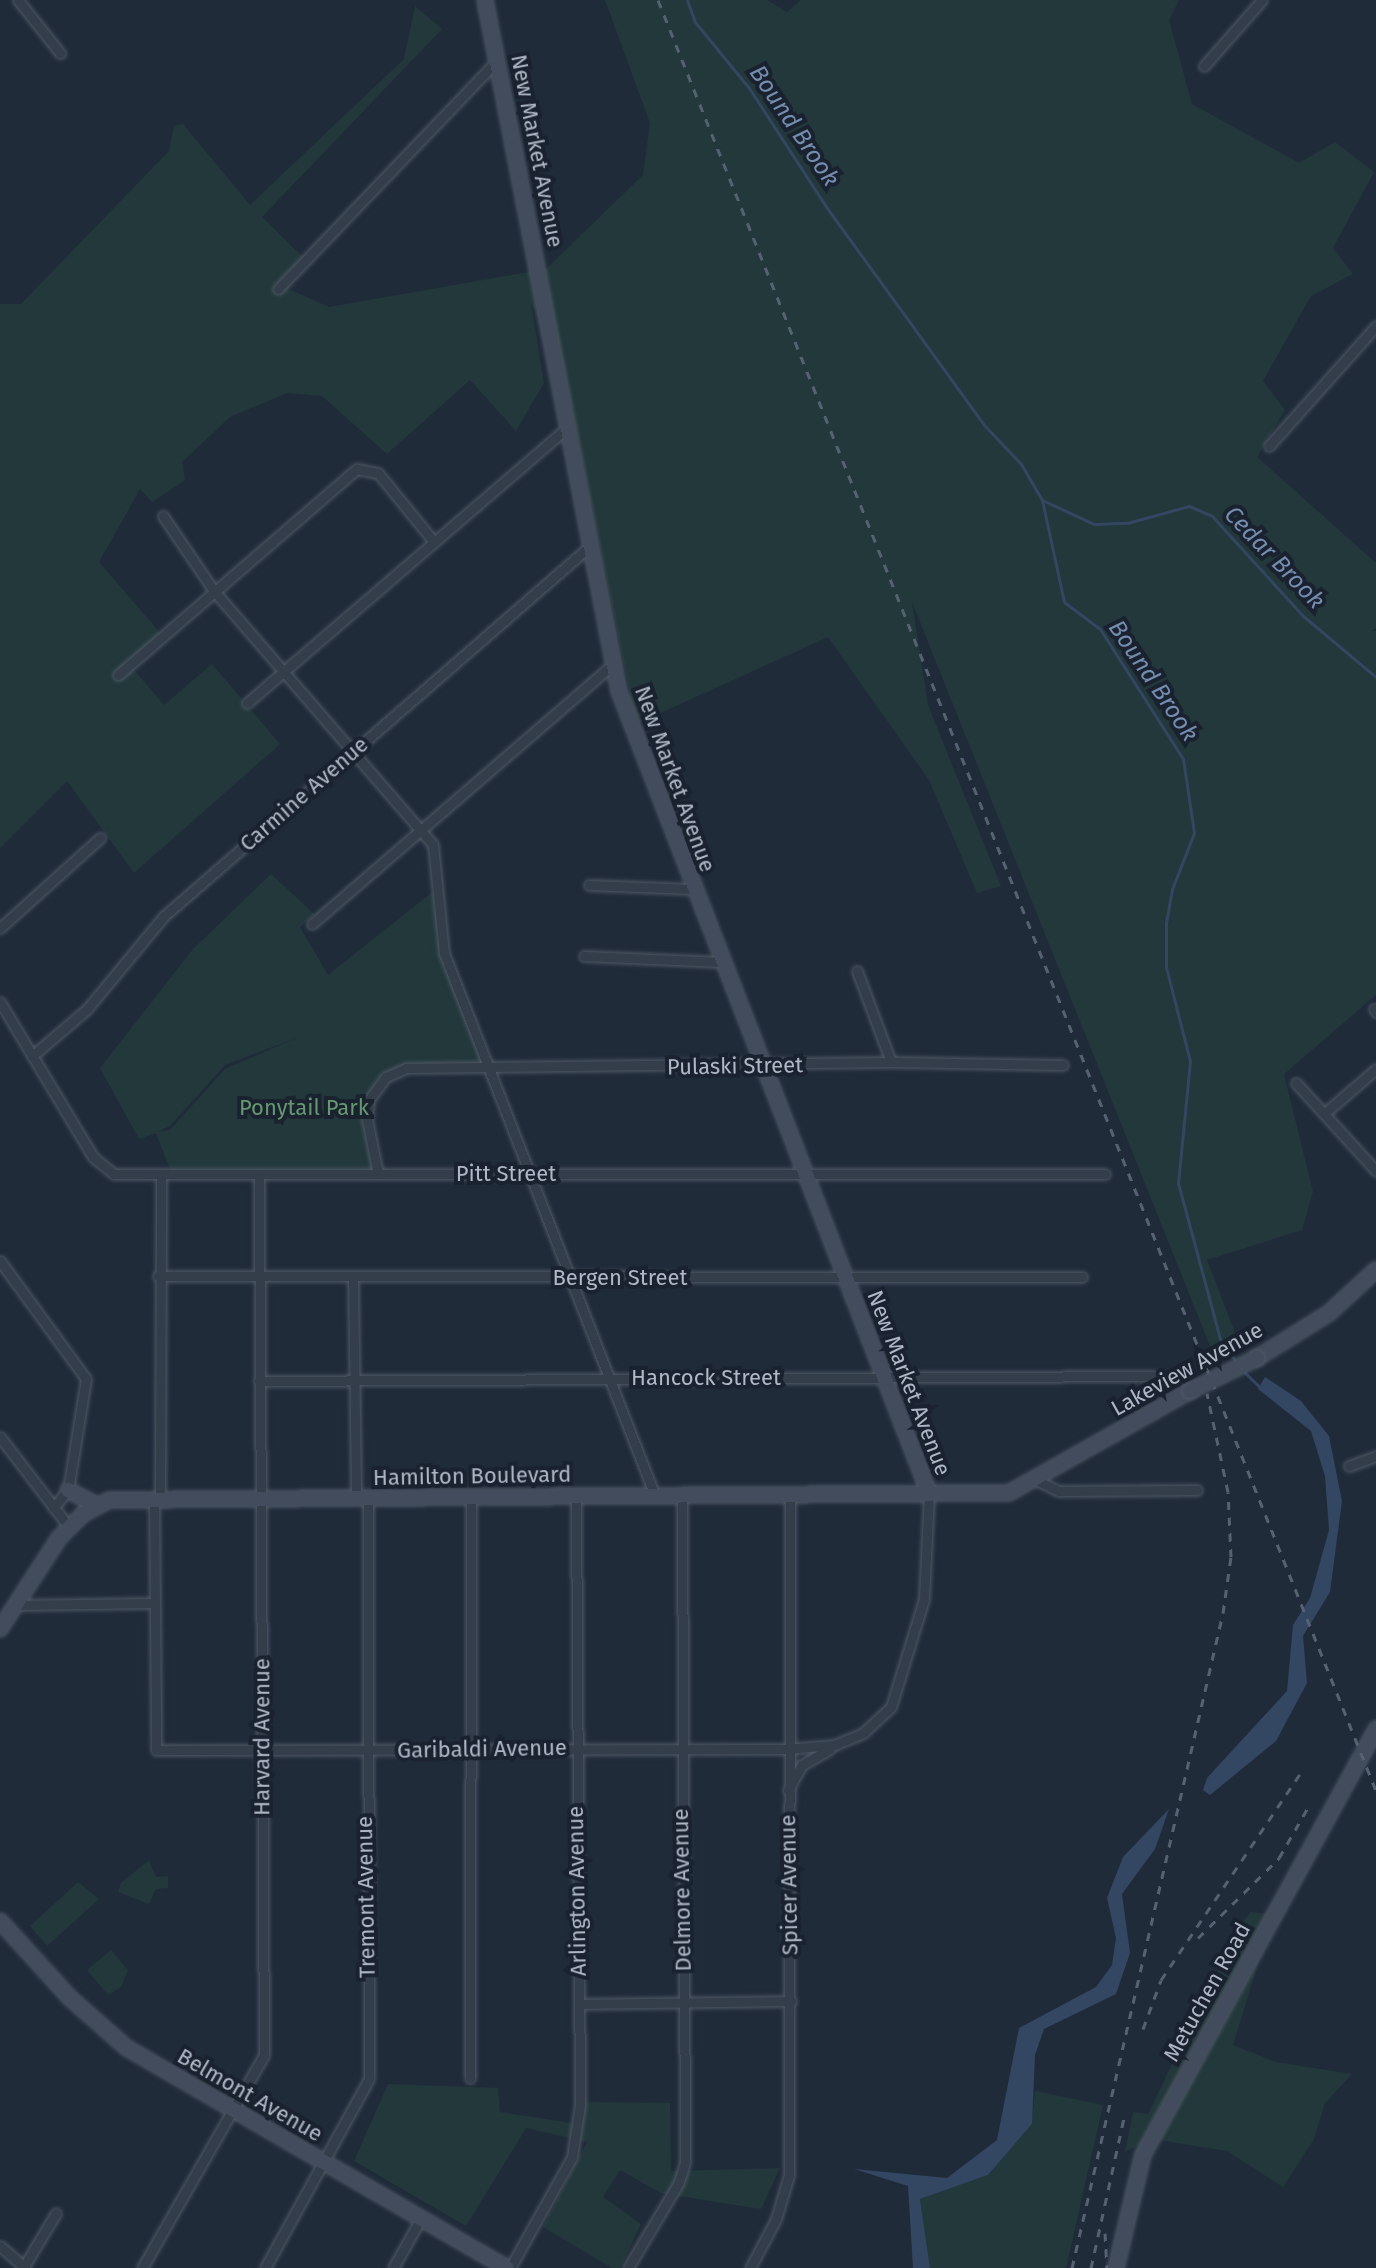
<!DOCTYPE html>
<style>
body{margin:0}
#map{position:relative;width:1376px;height:2268px;overflow:hidden;background:#202b3a;font-family:"Fira Sans",sans-serif}
div>[style]{position:absolute}
.green>*{inset:0;background:#22383b}
.water>*{inset:0;background:#334662}
.stream>*{height:3px;margin:-1.5px;padding:0 1.5px;transform-origin:1.5px;border-radius:1.5px;background:#334662}
.roads{filter:drop-shadow(0 0 2px #4f5865) drop-shadow(0 0 2px #4f5865)}
.street>*{height:9px;margin:-4.5px;padding:0 4.5px;transform-origin:4.5px;border-radius:4.5px;background:#343d4a}
.secondary>*{height:14px;margin:-7px;padding:0 7px;transform-origin:7px;border-radius:7px;background:#424c5d}
.rail>*{height:3px;margin-top:-1.5px;transform-origin:0;background:repeating-linear-gradient(90deg,#566171 0 8px,transparent 0 16px)}
.bridges{filter:drop-shadow(0 0 2px #4f5865) drop-shadow(0 0 2px #4f5865)}
.secondary-bridge>*{height:14px;margin:-7px;padding:0 7px;transform-origin:7px;border-radius:7px;background:#424c5d}
span{translate:-50% -50%;white-space:nowrap;text-align:center;line-height:1.15;-webkit-text-stroke:8px #1a222f;paint-order:stroke}
.street-label{font-size:22px;color:#afb8c6}
.park-label{font-size:22px;color:#659871}
.water-label{font-size:24px;color:#758eb0;font-style:italic}
</style>
<div id="map">
<div class="green">
<i style="clip-path:polygon(605px 0,767px 0,787px 12px,801px 0,1179px 0,1169px 20px,1192px 104px,1299px 163px,1335px 142px,1374px 172px,1333px 248px,1353px 274px,1311px 296px,1263px 381px,1285px 410px,1257px 457px,1376px 563px,1376px 628px,1371px 631px,1376px 631px,1376px 995px,1284px 1074px,1313px 1192px,1302px 1230px,1207px 1260px,1239px 1343px,1214px 1356px,912px 602px,928px 705px,1001px 886px,977px 893px,929px 780px,828px 637px,636px 724px,565px 374px,531px 303px,544px 383px,516px 431px,470px 380px,387px 454px,322px 396px,287px 393px,230px 417px,182px 462px,185px 480px,152px 502px,140px 489px,99px 562px,163px 636px,130px 665px,164px 705px,212px 664px,280px 744px,134px 873px,67px 781px,0 848px,0 304px,21px 304px,169px 151px,174px 126px,183px 124px,250px 205px,404px 59px,415px 6px,442px 29px,262px 217px,305px 259px,288px 289px,329px 307px,546px 269px,643px 175px,650px 123px)"></i>
<i style="clip-path:polygon(evenodd,271px 874px,314px 914px,300px 927px,328px 975px,435px 890px,451px 973px,488px 1067px,396px 1070px,368px 1104px,382px 1172px,172px 1175px,156px 1133px,139px 1139px,100px 1068px,193px 949px,271px 874px,301px 1036px,225px 1069px,170px 1130px,157px 1132px,170px 1126px,225px 1065px,301px 1036px)"></i>
<i style="clip-path:polygon(149px 1860px,156px 1877px,168px 1876px,168px 1888px,156px 1889px,149px 1904px,118px 1892px,121px 1883px)"></i>
<i style="clip-path:polygon(78px 1882px,99px 1899px,47px 1946px,30px 1926px)"></i>
<i style="clip-path:polygon(1251px 1912px,1273px 1915px,1233px 2045px,1276px 2062px,1352px 2074px,1325px 2103px,1314px 2139px,1283px 2187px,1227px 2151px,1152px 2139px,1125px 2152px,1133px 2112px,1148px 2114px,1238px 1928px)"></i>
<i style="clip-path:polygon(111px 1950px,128px 1970px,121px 1987px,108px 1995px,87px 1970px)"></i>
<i style="clip-path:polygon(388px 2084px,498px 2088px,500px 2112px,571px 2123px,587px 2102px,670px 2103px,671px 2171px,780px 2168px,761px 2209px,661px 2193px,620px 2170px,603px 2197px,641px 2224px,620px 2268px,612px 2268px,543px 2227px,587px 2142px,526px 2128px,466px 2226px,354px 2161px)"></i>
<i style="clip-path:polygon(1035px 2091px,1103px 2105px,1066px 2268px,930px 2268px,920px 2199px,988px 2175px,1031px 2125px)"></i>
</div>
<div class="water">
<i style="clip-path:polygon(1265px 1377px,1301px 1401px,1329px 1436px,1342px 1501px,1330px 1592px,1303px 1636px,1307px 1683px,1276px 1741px,1210px 1795px,1203px 1790px,1207px 1778px,1287px 1691px,1293px 1625px,1310px 1598px,1329px 1530px,1325px 1476px,1311px 1431px,1258px 1389px)"></i>
<i style="clip-path:polygon(1169px 1809px,1155px 1849px,1122px 1894px,1130px 1953px,1116px 1994px,1044px 2029px,1035px 2055px,1032px 2124px,988px 2175px,920px 2199px,930px 2268px,913px 2268px,908px 2186px,854px 2169px,947px 2178px,997px 2140px,1019px 2028px,1096px 1987px,1112px 1965px,1116px 1938px,1107px 1898px,1123px 1857px)"></i>
</div>
<div class="stream">
<i style="left:687px;top:0;width:23px;rotate:70deg"></i>
<i style="left:695px;top:22px;width:85px;rotate:50.7deg"></i>
<i style="left:749px;top:88px;width:143px;rotate:57deg"></i>
<i style="left:827px;top:208px;width:269px;rotate:54.1deg"></i>
<i style="left:985px;top:426px;width:52px;rotate:46.5deg"></i>
<i style="left:1021px;top:464px;width:42px;rotate:59.7deg"></i>
<i style="left:1042px;top:500px;width:104px;rotate:77.8deg"></i>
<i style="left:1064px;top:602px;width:45px;rotate:36.9deg"></i>
<i style="left:1100px;top:629px;width:154px;rotate:57.4deg"></i>
<i style="left:1183px;top:759px;width:75px;rotate:81.5deg"></i>
<i style="left:1194px;top:833px;width:60px;rotate:111.4deg"></i>
<i style="left:1172px;top:889px;width:34px;rotate:100deg"></i>
<i style="left:1166px;top:922px;width:45px;rotate:90deg"></i>
<i style="left:1166px;top:967px;width:97px;rotate:75.7deg"></i>
<i style="left:1190px;top:1061px;width:123px;rotate:95.6deg"></i>
<i style="left:1178px;top:1183px;width:165px;rotate:74.9deg"></i>
<i style="left:1221px;top:1342px;width:28px;rotate:52deg"></i>
<i style="left:1042px;top:500px;width:57px;rotate:24.8deg"></i>
<i style="left:1094px;top:524px;width:33px;rotate:-2deg"></i>
<i style="left:1127px;top:523px;width:64px;rotate:-15.3deg"></i>
<i style="left:1189px;top:506px;width:25px;rotate:23deg"></i>
<i style="left:1212px;top:516px;width:134px;rotate:47.7deg"></i>
<i style="left:1302px;top:615px;width:97px;rotate:40deg"></i>
<i style="left:1242px;top:1370px;width:28px;rotate:44deg"></i>
</div>
<div class="roads">
<div class="street">
<i style="left:18px;top:0;width:68px;rotate:51.6deg"></i>
<i style="left:1204px;top:66px;width:88px;rotate:-48.7deg"></i>
<i style="left:278px;top:289px;width:316px;rotate:-46.2deg"></i>
<i style="left:1269px;top:446px;width:161px;rotate:-48.3deg"></i>
<i style="left:163px;top:516px;width:91px;rotate:55.8deg"></i>
<i style="left:214px;top:591px;width:335px;rotate:49.2deg"></i>
<i style="left:433px;top:845px;width:109px;rotate:84.2deg"></i>
<i style="left:444px;top:953px;width:583px;rotate:68.76deg"></i>
<i style="left:118px;top:675px;width:316px;rotate:-40.8deg"></i>
<i style="left:357px;top:469px;width:21px;rotate:11deg"></i>
<i style="left:378px;top:473px;width:89px;rotate:50.9deg"></i>
<i style="left:247px;top:703px;width:425px;rotate:-40.7deg"></i>
<i style="left:589px;top:885px;width:103px;rotate:2.2deg"></i>
<i style="left:312px;top:924px;width:398px;rotate:-40.8deg"></i>
<i style="left:0;top:928px;width:135px;rotate:-42deg"></i>
<i style="left:584px;top:956px;width:137px;rotate:2.5deg"></i>
<i style="left:857px;top:971px;width:97px;rotate:69.5deg"></i>
<i style="left:0;top:1002px;width:181px;rotate:59deg"></i>
<i style="left:93px;top:1157px;width:27px;rotate:39deg"></i>
<i style="left:114px;top:1174px;width:991px"></i>
<i style="left:1374px;top:1009px;width:4px;rotate:56deg"></i>
<i style="left:32px;top:1056px;width:72px;rotate:-40.5deg"></i>
<i style="left:87px;top:1009px;width:119px;rotate:-50.4deg"></i>
<i style="left:163px;top:917px;width:566px;rotate:-40.99deg"></i>
<i style="left:1296px;top:1083px;width:119px;rotate:47.7deg"></i>
<i style="left:1326px;top:1112px;width:66px;rotate:-40.7deg"></i>
<i style="left:378px;top:1174px;width:56px;rotate:-101.3deg"></i>
<i style="left:367px;top:1119px;width:19px;rotate:-84deg"></i>
<i style="left:369px;top:1100px;width:29px;rotate:-54deg"></i>
<i style="left:386px;top:1077px;width:22px;rotate:-24deg"></i>
<i style="left:406px;top:1068px;width:485px;rotate:-0.7deg"></i>
<i style="left:891px;top:1062px;width:172px;rotate:1deg"></i>
<i style="left:0;top:1261px;width:146px;rotate:53.9deg"></i>
<i style="left:86px;top:1379px;width:112px;rotate:99.2deg"></i>
<i style="left:68px;top:1490px;width:23px;rotate:130deg"></i>
<i style="left:158px;top:1276px;width:924px;rotate:0.06deg"></i>
<i style="left:353px;top:1276px;width:223px;rotate:89.2deg"></i>
<i style="left:259px;top:1381px;width:894px;rotate:-0.32deg"></i>
<i style="left:0;top:1437px;width:113px;rotate:52.5deg"></i>
<i style="left:1349px;top:1466px;width:29px;rotate:-20deg"></i>
<i style="left:1034px;top:1479px;width:28px;rotate:26deg"></i>
<i style="left:1059px;top:1491px;width:138px;rotate:-0.4deg"></i>
<i style="left:154px;top:1497px;width:253px;rotate:89.5deg"></i>
<i style="left:156px;top:1750px;width:630px;rotate:-0.09deg"></i>
<i style="left:786px;top:1749px;width:48px;rotate:-4.8deg"></i>
<i style="left:834px;top:1745px;width:31px;rotate:-22deg"></i>
<i style="left:863px;top:1733px;width:38px;rotate:-43deg"></i>
<i style="left:891px;top:1707px;width:113px;rotate:-73deg"></i>
<i style="left:924px;top:1599px;width:106px;rotate:-87.3deg"></i>
<i style="left:160px;top:1497px;width:322px;rotate:-89.8deg"></i>
<i style="left:16px;top:1605px;width:137px;rotate:-0.8deg"></i>
<i style="left:788px;top:1790px;width:29px;rotate:-61deg"></i>
<i style="left:802px;top:1765px;width:32px;rotate:-30deg"></i>
<i style="left:579px;top:2004px;width:212px;rotate:-0.8deg"></i>
<i style="left:470px;top:2078px;width:580px;rotate:-89.9deg"></i>
<i style="left:0;top:2246px;width:33px;rotate:41deg"></i>
<i style="left:23px;top:2268px;width:64px;rotate:-59deg"></i>
<i style="left:142px;top:2268px;width:245px;rotate:-60.2deg"></i>
<i style="left:264px;top:2055px;width:880px;rotate:-90.33deg"></i>
<i style="left:265px;top:2268px;width:216px;rotate:-61.2deg"></i>
<i style="left:369px;top:2079px;width:580px;rotate:-90.1deg"></i>
<i style="left:393px;top:2268px;width:55px;rotate:-60.6deg"></i>
<i style="left:510px;top:2268px;width:127px;rotate:-60.8deg"></i>
<i style="left:572px;top:2157px;width:53px;rotate:-81.3deg"></i>
<i style="left:580px;top:2105px;width:608px;rotate:-90.38deg"></i>
<i style="left:628px;top:2268px;width:100px;rotate:-59.3deg"></i>
<i style="left:679px;top:2182px;width:21px;rotate:-73deg"></i>
<i style="left:685px;top:2162px;width:666px;rotate:-90.26deg"></i>
<i style="left:750px;top:2268px;width:55px;rotate:-62deg"></i>
<i style="left:776px;top:2219px;width:46px;rotate:-73.5deg"></i>
<i style="left:789px;top:2175px;width:680px;rotate:-89.92deg"></i>
</div>
<div class="secondary">
<i style="left:485px;top:0;width:704px;rotate:79.03deg"></i>
<i style="left:619px;top:691px;width:860px;rotate:68.87deg"></i>
<i style="left:1257px;top:1358px;width:85px;rotate:-32deg"></i>
<i style="left:1329px;top:1313px;width:64px;rotate:-42.5deg"></i>
<i style="left:68px;top:1490px;width:32px;rotate:28deg"></i>
<i style="left:0;top:1629px;width:108px;rotate:-57deg"></i>
<i style="left:59px;top:1538px;width:34px;rotate:-45deg"></i>
<i style="left:83px;top:1514px;width:30px;rotate:-28deg"></i>
<i style="left:109px;top:1500px;width:900px;rotate:-0.45deg"></i>
<i style="left:1009px;top:1493px;width:208px;rotate:-29.4deg"></i>
<i style="left:0;top:1921px;width:104px;rotate:47.7deg"></i>
<i style="left:70px;top:1998px;width:76px;rotate:41.3deg"></i>
<i style="left:127px;top:2048px;width:439px;rotate:30.1deg"></i>
<i style="left:1116px;top:2268px;width:116px;rotate:-76.6deg"></i>
<i style="left:1143px;top:2155px;width:486px;rotate:-61.3deg"></i>
</div>
</div>
<div class="rail">
<i style="left:658px;top:0;width:1930px;rotate:68.15deg"></i>
<i style="left:1198px;top:1938px;width:114px;rotate:-44.6deg"></i>
<i style="left:1279px;top:1858px;width:62px;rotate:-60.1deg"></i>
<i style="left:1143px;top:2029px;width:52px;rotate:-69.8deg"></i>
<i style="left:1161px;top:1980px;width:256px;rotate:-56deg"></i>
<i style="left:1105px;top:2233px;width:35px;rotate:87deg"></i>
<i style="left:1072px;top:2268px;width:672px;rotate:-77.02deg"></i>
<i style="left:1223px;top:1613px;width:57px;rotate:-81.9deg"></i>
<i style="left:1231px;top:1557px;width:65px;rotate:-92.6deg"></i>
<i style="left:1228px;top:1492px;width:101px;rotate:-102deg"></i>
<i style="left:1091px;top:2268px;width:154px;rotate:-77.6deg"></i>
</div>
<div class="bridges">
<div class="secondary-bridge">
<i style="left:1190px;top:1391px;width:75px;rotate:-26.2deg"></i>
</div>
</div>
<div class="street-label">
<span style="left:537px;top:151px;rotate:79deg">New Market Avenue</span>
<span style="left:675px;top:779px;rotate:70deg">New Market Avenue</span>
<span style="left:304px;top:794px;rotate:-41deg">Carmine Avenue</span>
<span style="left:735px;top:1066px;rotate:-1deg">Pulaski Street</span>
<span style="left:506px;top:1174px">Pitt Street</span>
<span style="left:620px;top:1278px">Bergen Street</span>
<span style="left:1187px;top:1369px;rotate:-29deg">Lakeview Avenue</span>
<span style="left:706px;top:1378px">Hancock Street</span>
<span style="left:909px;top:1383px;rotate:69deg">New Market Avenue</span>
<span style="left:472px;top:1476px;rotate:-1deg">Hamilton Boulevard</span>
<span style="left:262px;top:1737px;rotate:-90deg">Harvard Avenue</span>
<span style="left:482px;top:1749px;rotate:-1deg">Garibaldi Avenue</span>
<span style="left:789px;top:1885px;rotate:-91deg">Spicer Avenue</span>
<span style="left:682px;top:1890px;rotate:-91deg">Delmore Avenue</span>
<span style="left:577px;top:1891px;rotate:-91deg">Arlington Avenue</span>
<span style="left:366px;top:1897px;rotate:-91deg">Tremont Avenue</span>
<span style="left:1207px;top:1992px;rotate:-61deg">Metuchen Road</span>
<span style="left:250px;top:2095px;rotate:30deg">Belmont Avenue</span>
</div>
<div class="park-label">
<span style="left:304px;top:1108px">Ponytail Park</span>
</div>
<div class="water-label">
<span style="left:794px;top:126px;rotate:56deg">Bound Brook</span>
<span style="left:1274px;top:558px;rotate:46deg">Cedar Brook</span>
<span style="left:1153px;top:681px;rotate:56deg">Bound Brook</span>
</div>
</div>
